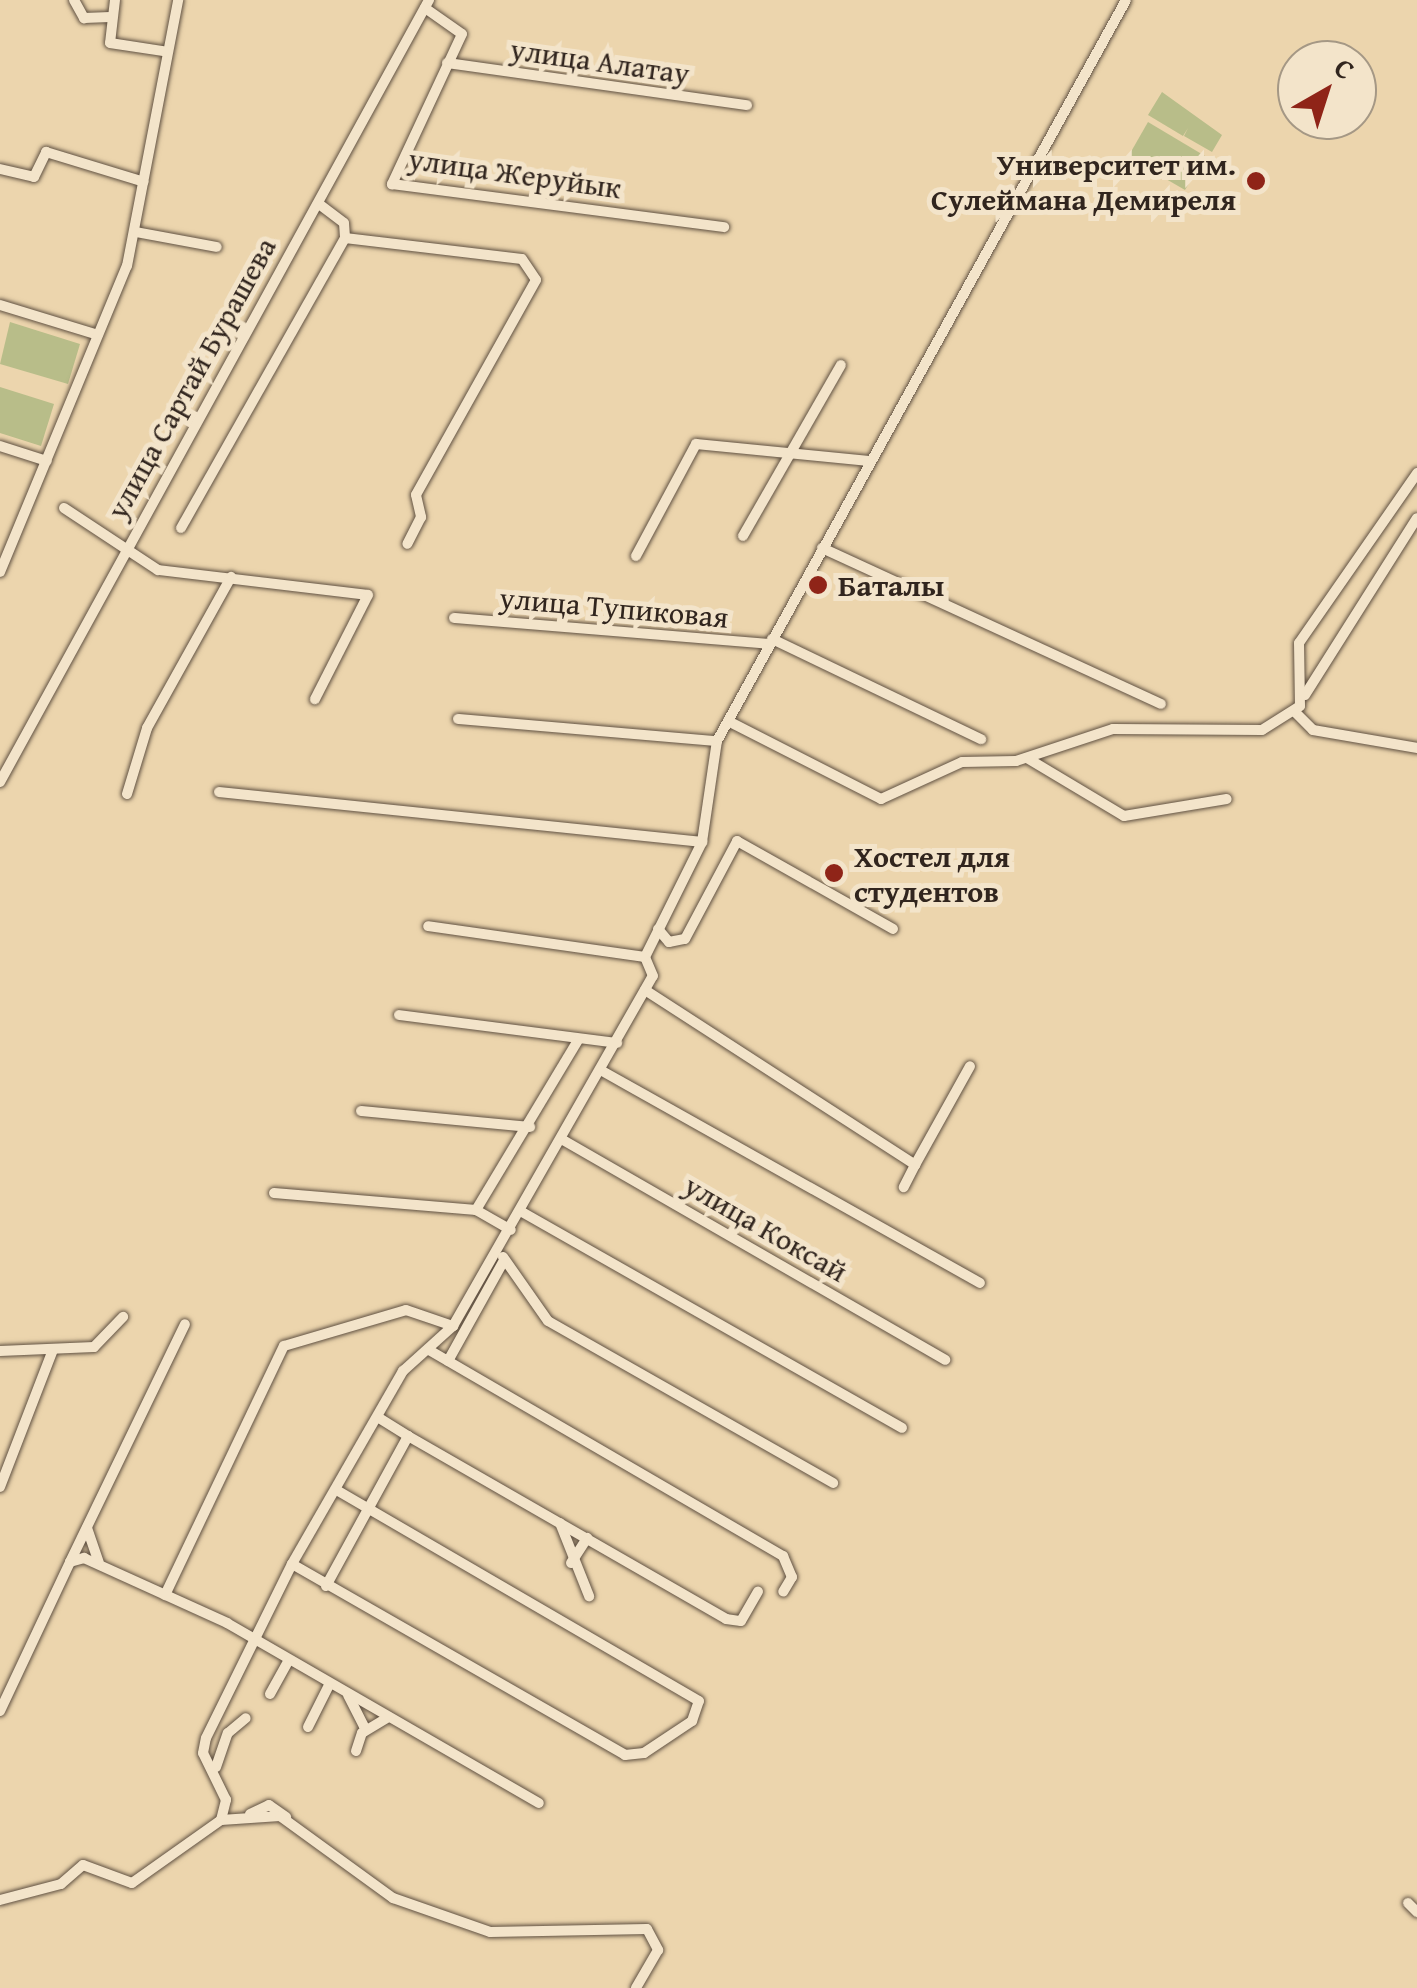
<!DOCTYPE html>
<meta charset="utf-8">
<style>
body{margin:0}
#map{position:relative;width:1417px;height:1988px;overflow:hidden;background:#ecd5ad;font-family:"Gentium Book Plus",serif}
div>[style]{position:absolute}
.green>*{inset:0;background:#b8bd89}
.roads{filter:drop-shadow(0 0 2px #605142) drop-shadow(0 0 2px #605142)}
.minor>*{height:10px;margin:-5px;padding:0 5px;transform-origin:5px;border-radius:5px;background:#f3e4ca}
.dots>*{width:28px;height:28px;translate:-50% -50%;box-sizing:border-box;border:5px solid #f3e4ca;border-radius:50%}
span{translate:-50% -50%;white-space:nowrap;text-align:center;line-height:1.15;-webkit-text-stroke:10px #f3e4ca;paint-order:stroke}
.street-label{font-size:30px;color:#31251e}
.poi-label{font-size:30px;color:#31251e;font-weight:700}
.right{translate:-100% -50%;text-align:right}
.left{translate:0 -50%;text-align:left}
.north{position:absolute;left:1277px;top:40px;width:100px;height:100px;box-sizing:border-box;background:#f3e4ca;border:2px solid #a59885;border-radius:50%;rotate:39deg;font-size:28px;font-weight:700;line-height:40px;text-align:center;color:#31251e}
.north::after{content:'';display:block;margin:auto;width:35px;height:45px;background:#8f2418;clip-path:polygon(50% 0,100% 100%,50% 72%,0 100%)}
</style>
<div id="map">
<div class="green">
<i style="clip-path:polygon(1162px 92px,1222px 135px,1212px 152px,1184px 136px,1188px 128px,1183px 136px,1148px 115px)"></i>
<i style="clip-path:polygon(1148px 122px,1205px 156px,1185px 190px,1128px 157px)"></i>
<i style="clip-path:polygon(10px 322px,80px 344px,68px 384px,0 364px)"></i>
<i style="clip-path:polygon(0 387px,54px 404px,41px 446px,0 433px)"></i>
</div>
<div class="roads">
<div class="minor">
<i style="left:74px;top:0;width:21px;rotate:61deg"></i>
<i style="left:84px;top:18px;width:26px;rotate:-2deg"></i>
<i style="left:115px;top:0;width:43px;rotate:96.6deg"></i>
<i style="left:110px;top:43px;width:54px;rotate:8.6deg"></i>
<i style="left:425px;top:8px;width:45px;rotate:35.1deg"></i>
<i style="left:462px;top:34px;width:166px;rotate:115deg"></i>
<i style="left:392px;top:184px;width:335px;rotate:7.4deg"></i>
<i style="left:447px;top:63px;width:303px;rotate:8deg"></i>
<i style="left:0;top:169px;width:35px;rotate:13deg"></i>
<i style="left:34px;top:177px;width:28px;rotate:-64deg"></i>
<i style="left:46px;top:152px;width:102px;rotate:17deg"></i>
<i style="left:319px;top:204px;width:31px;rotate:37deg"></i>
<i style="left:344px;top:223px;width:15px;rotate:86deg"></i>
<i style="left:136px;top:232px;width:82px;rotate:10.5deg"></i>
<i style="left:0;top:305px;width:102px;rotate:17deg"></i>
<i style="left:0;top:446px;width:49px;rotate:17.7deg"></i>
<i style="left:64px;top:508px;width:113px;rotate:33.4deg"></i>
<i style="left:158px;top:570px;width:211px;rotate:6.8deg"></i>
<i style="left:368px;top:595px;width:117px;rotate:117deg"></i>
<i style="left:181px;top:528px;width:333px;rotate:-60.5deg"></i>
<i style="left:345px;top:238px;width:178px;rotate:6.8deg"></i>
<i style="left:522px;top:259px;width:25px;rotate:56deg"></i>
<i style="left:536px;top:280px;width:246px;rotate:119.2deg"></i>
<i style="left:416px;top:495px;width:23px;rotate:77deg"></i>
<i style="left:421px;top:517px;width:30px;rotate:117deg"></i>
<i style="left:743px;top:536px;width:197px;rotate:-60.2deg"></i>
<i style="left:822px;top:548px;width:373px;rotate:24.7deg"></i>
<i style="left:636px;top:556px;width:127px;rotate:-61.8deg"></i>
<i style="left:696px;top:444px;width:174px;rotate:5.6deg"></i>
<i style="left:0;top:572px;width:331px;rotate:-67.5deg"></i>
<i style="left:127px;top:266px;width:271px;rotate:-79.1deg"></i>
<i style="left:454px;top:618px;width:317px;rotate:4.7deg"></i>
<i style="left:772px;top:639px;width:232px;rotate:25.6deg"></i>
<i style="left:1305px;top:695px;width:209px;rotate:-57.7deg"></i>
<i style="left:1294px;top:711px;width:27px;rotate:45deg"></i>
<i style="left:1313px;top:730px;width:106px;rotate:9.8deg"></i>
<i style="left:458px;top:719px;width:260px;rotate:4.9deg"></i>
<i style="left:728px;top:721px;width:172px;rotate:27deg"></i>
<i style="left:881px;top:799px;width:89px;rotate:-24.6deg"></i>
<i style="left:962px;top:762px;width:54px;rotate:-1.1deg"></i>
<i style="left:1016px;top:761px;width:102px;rotate:-18.3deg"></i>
<i style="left:1113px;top:729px;width:149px;rotate:0.4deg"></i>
<i style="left:1262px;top:730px;width:45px;rotate:-32.3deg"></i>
<i style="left:1300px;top:706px;width:63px;rotate:-90.9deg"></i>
<i style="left:1299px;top:643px;width:207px;rotate:-55.2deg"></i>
<i style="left:1027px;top:758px;width:113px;rotate:30.9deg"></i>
<i style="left:1124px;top:816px;width:104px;rotate:-9.4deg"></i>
<i style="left:0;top:782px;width:892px;rotate:-61.25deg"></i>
<i style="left:219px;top:792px;width:486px;rotate:5.9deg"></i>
<i style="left:127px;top:794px;width:69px;rotate:-73.1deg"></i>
<i style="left:147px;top:728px;width:173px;rotate:-60.9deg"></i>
<i style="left:658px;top:929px;width:17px;rotate:50deg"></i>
<i style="left:669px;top:942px;width:16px;rotate:-11deg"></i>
<i style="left:685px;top:939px;width:111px;rotate:-62deg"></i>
<i style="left:737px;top:841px;width:179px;rotate:29.4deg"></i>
<i style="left:645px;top:957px;width:128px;rotate:-63.6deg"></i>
<i style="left:702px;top:842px;width:102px;rotate:-81.6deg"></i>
<i style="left:717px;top:741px;width:846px;rotate:-61.1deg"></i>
<i style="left:645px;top:990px;width:322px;rotate:32.9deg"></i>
<i style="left:915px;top:1165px;width:25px;rotate:117deg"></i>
<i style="left:399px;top:1015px;width:220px;rotate:7.3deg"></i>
<i style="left:604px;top:1072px;width:431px;rotate:29.3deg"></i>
<i style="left:361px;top:1111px;width:170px;rotate:5.4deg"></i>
<i style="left:563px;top:1140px;width:441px;rotate:29.9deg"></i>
<i style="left:915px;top:1165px;width:113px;rotate:-60.9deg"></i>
<i style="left:274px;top:1193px;width:203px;rotate:4.8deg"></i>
<i style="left:476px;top:1210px;width:40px;rotate:29.7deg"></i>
<i style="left:476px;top:1210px;width:198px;rotate:-59deg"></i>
<i style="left:522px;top:1212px;width:437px;rotate:29.6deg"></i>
<i style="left:503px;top:1257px;width:78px;rotate:54.9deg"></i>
<i style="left:548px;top:1321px;width:328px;rotate:29.6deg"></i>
<i style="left:429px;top:1350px;width:410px;rotate:30.2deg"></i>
<i style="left:783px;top:1556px;width:23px;rotate:67deg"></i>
<i style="left:792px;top:1577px;width:17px;rotate:121deg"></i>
<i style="left:0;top:1351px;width:94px;rotate:-2.4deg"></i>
<i style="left:94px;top:1347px;width:42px;rotate:-46deg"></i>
<i style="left:448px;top:1361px;width:113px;rotate:-60.9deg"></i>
<i style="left:408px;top:1436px;width:367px;rotate:29.9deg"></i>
<i style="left:726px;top:1619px;width:15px;rotate:8deg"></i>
<i style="left:741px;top:1621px;width:34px;rotate:-60deg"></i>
<i style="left:0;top:1487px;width:147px;rotate:-68.9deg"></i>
<i style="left:560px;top:1523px;width:79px;rotate:68.3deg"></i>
<i style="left:87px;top:1528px;width:36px;rotate:71deg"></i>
<i style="left:70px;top:1562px;width:264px;rotate:-64.2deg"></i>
<i style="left:571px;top:1563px;width:30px;rotate:-57deg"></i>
<i style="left:292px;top:1564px;width:384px;rotate:29.8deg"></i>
<i style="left:625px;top:1755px;width:19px;rotate:-6deg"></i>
<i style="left:644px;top:1753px;width:58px;rotate:-33.7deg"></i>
<i style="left:692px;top:1721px;width:21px;rotate:-71deg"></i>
<i style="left:699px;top:1701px;width:419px;rotate:-149.8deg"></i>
<i style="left:326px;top:1586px;width:171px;rotate:-61.3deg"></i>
<i style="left:408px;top:1436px;width:36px;rotate:-148deg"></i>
<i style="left:165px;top:1595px;width:276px;rotate:-64.5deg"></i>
<i style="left:284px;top:1346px;width:127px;rotate:-16.4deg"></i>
<i style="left:406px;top:1310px;width:50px;rotate:18.8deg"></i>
<i style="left:270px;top:1694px;width:39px;rotate:-61deg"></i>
<i style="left:348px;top:1695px;width:39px;rotate:63deg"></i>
<i style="left:0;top:1711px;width:165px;rotate:-64.8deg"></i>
<i style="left:70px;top:1562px;width:15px;rotate:-16deg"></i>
<i style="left:84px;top:1558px;width:157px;rotate:24.4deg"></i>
<i style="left:227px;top:1623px;width:360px;rotate:30deg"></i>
<i style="left:308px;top:1727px;width:47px;rotate:-63.4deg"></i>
<i style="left:356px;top:1751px;width:19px;rotate:-72deg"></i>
<i style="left:362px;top:1733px;width:29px;rotate:-31deg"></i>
<i style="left:216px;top:1767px;width:36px;rotate:-71deg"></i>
<i style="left:228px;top:1733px;width:23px;rotate:-40deg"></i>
<i style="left:250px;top:1814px;width:21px;rotate:-25deg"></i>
<i style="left:269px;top:1805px;width:21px;rotate:35deg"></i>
<i style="left:221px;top:1820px;width:21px;rotate:-76deg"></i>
<i style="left:226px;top:1800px;width:52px;rotate:-116.1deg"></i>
<i style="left:203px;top:1753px;width:15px;rotate:-79deg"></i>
<i style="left:206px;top:1738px;width:194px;rotate:-63.7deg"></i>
<i style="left:292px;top:1564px;width:223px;rotate:-60.1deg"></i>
<i style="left:403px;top:1371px;width:67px;rotate:-42deg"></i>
<i style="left:453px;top:1326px;width:403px;rotate:-60.3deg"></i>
<i style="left:653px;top:976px;width:21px;rotate:-113deg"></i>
<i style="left:645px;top:957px;width:219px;rotate:-171.9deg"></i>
<i style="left:0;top:1900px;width:63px;rotate:-14.7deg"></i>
<i style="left:61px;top:1884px;width:29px;rotate:-41deg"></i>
<i style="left:83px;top:1865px;width:52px;rotate:20.2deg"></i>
<i style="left:132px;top:1883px;width:109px;rotate:-35.3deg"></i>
<i style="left:221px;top:1820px;width:59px;rotate:-3.9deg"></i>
<i style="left:280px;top:1816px;width:140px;rotate:36deg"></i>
<i style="left:393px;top:1898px;width:103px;rotate:19.3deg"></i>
<i style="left:490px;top:1932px;width:157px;rotate:-1.1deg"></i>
<i style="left:647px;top:1929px;width:24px;rotate:62deg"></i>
<i style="left:658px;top:1950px;width:44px;rotate:120.1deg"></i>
<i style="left:1408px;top:1903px;width:13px;rotate:45deg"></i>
</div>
</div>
<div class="dots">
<i style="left:1256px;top:181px;background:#8f2418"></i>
<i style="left:818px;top:585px;background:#8f2418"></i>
<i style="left:834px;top:873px;background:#8f2418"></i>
</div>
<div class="street-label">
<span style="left:600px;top:61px;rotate:8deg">улица Алатау</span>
<span style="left:515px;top:173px;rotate:8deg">улица Жеруйык</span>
<span style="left:191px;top:378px;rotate:-61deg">улица Сартай Бурашева</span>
<span style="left:614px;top:607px;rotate:5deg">улица Тупиковая</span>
<span style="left:766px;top:1228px;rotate:30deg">улица Коксай</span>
</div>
<div class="poi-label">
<span class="right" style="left:1236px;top:181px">Университет им.<br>Сулеймана Демиреля</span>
<span class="left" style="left:838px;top:585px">Баталы</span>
<span class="left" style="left:854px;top:873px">Хостел для<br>студентов</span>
</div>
<div class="north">С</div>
</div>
